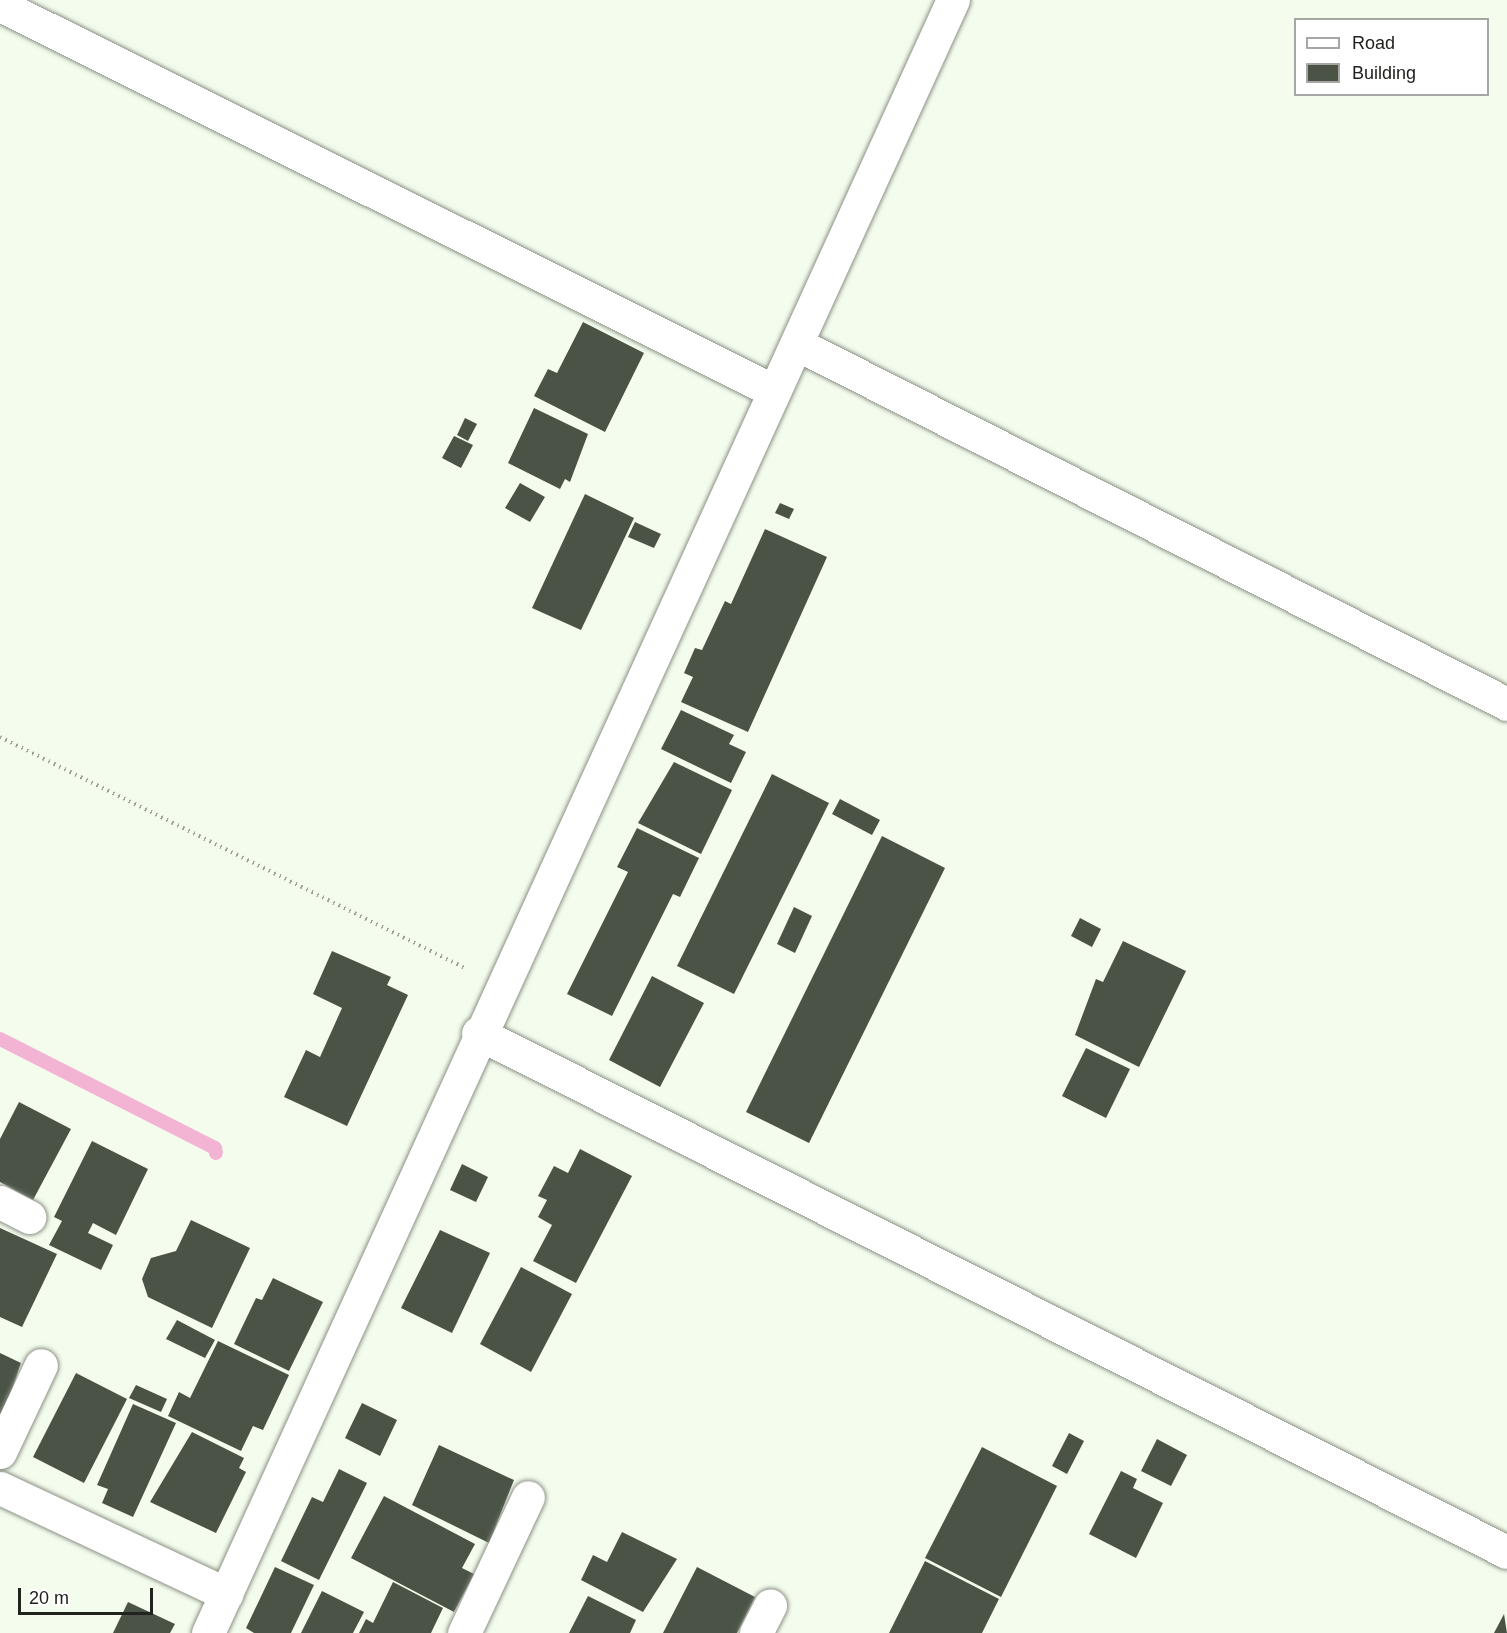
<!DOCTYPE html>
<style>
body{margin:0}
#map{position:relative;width:1507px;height:1633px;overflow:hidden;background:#f4fcee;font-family:Helvetica,sans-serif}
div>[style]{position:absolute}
.stream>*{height:14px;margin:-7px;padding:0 7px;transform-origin:7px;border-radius:7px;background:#f3b4d3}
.building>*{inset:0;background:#4b5347}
.path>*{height:4px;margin-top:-2px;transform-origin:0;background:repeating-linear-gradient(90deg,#9da298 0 1.5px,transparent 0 6px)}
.roads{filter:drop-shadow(0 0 2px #8a9285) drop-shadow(0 0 2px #8a9285)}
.minor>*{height:33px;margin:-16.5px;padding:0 16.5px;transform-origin:16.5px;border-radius:16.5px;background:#fff}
.tertiary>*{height:33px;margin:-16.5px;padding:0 16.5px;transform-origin:16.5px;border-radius:16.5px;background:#fff}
span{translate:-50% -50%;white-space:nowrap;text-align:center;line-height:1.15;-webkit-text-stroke:6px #fff;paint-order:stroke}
.legend{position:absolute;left:1294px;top:18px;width:195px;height:78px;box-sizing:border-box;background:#fff;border:2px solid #a6a7a5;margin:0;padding:8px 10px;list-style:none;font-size:18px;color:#20231e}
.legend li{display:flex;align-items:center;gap:12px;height:30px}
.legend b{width:30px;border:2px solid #a6a7a5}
.scale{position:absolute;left:18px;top:1588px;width:135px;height:27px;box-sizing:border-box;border:3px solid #20231e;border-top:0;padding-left:8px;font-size:18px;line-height:21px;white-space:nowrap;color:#20231e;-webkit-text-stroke:4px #fff;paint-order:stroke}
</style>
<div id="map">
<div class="stream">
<i style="left:0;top:1039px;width:241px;rotate:26.9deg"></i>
<i style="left:215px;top:1148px;width:5px;rotate:79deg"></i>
</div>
<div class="building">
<i style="clip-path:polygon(583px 322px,644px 353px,605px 432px,534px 396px,548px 369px,557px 373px)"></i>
<i style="clip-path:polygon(534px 408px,588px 434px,570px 482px,565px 479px,560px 489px,508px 463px)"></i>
<i style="clip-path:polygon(465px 418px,477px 424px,468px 441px,457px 435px)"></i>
<i style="clip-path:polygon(454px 436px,473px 445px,461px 468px,442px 458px)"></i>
<i style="clip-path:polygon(520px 483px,545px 497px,530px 522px,505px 508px)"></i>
<i style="clip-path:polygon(585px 494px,634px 518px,581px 630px,532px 608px)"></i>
<i style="clip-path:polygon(780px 503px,794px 509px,789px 519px,775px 513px)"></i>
<i style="clip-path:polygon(635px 522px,661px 534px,654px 548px,628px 537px)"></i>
<i style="clip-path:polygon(765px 529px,827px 557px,748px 732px,681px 702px,693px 677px,684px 673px,695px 648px,702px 650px,725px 601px,731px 604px)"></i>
<i style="clip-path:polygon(681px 710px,734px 735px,729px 744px,746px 752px,731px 783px,661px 749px)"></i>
<i style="clip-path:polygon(674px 762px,732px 790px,701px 854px,638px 823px)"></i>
<i style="clip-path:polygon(772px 774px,829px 803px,734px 994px,677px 966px)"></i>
<i style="clip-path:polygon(840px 799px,880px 820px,872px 835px,832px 814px)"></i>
<i style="clip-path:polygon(637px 828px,699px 858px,680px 897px,673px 894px,612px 1016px,567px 994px,628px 872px,617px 867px)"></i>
<i style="clip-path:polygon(882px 836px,945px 868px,809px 1143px,746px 1112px)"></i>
<i style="clip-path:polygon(794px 907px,812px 916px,795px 953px,777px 944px)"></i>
<i style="clip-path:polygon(1080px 918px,1101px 929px,1092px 947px,1071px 936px)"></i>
<i style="clip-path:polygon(1123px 941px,1186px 971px,1139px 1067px,1075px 1035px,1096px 979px,1103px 982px)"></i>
<i style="clip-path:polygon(332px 951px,391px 977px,387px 985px,408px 995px,347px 1126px,284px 1097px,306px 1050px,320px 1057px,342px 1008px,313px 994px)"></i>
<i style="clip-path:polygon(652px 976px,704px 1003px,660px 1087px,609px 1060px)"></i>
<i style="clip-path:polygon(1086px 1048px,1130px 1069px,1106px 1118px,1062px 1096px)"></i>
<i style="clip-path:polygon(19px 1102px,71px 1129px,33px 1200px,0 1182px,0 1139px)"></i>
<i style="clip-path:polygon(92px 1141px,148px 1169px,116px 1235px,93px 1223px,88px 1233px,113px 1245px,101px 1270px,49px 1245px,62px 1221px,54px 1217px)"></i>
<i style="clip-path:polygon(580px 1149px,632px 1176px,576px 1283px,533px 1261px,552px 1225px,538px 1217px,547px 1200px,538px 1196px,554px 1166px,568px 1173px)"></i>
<i style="clip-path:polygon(462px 1164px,488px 1177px,476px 1202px,450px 1190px)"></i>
<i style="clip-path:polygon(191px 1220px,250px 1248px,212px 1328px,148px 1297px,142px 1279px,151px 1258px,176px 1251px)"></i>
<i style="clip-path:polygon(0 1228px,57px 1254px,22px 1327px,0 1317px)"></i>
<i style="clip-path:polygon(440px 1230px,490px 1253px,452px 1333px,401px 1308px)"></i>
<i style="clip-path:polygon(521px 1267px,572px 1294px,531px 1372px,480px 1344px)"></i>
<i style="clip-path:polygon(273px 1278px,323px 1302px,289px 1371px,234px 1344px,256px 1298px,262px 1300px)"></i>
<i style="clip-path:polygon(177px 1320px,215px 1340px,205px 1358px,166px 1339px)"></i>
<i style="clip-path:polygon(218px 1341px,289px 1375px,263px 1430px,253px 1426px,241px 1451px,168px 1416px,179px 1392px,190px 1398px)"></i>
<i style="clip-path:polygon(0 1353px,21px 1363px,0 1424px)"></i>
<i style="clip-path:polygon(76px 1373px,127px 1399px,84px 1483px,33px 1457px)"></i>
<i style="clip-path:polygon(136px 1385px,167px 1399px,161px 1412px,129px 1398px)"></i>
<i style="clip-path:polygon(362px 1403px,397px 1420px,380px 1456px,345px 1438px)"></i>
<i style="clip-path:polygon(133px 1404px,176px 1423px,133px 1517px,102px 1503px,108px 1489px,97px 1485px)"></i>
<i style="clip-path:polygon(192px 1432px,244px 1458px,239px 1468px,246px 1472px,216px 1533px,150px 1502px)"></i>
<i style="clip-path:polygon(1069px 1433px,1084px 1441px,1067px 1474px,1052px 1466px)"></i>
<i style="clip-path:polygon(1157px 1439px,1187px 1455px,1171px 1486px,1141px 1471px)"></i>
<i style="clip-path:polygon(439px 1445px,514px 1480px,489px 1543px,412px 1505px)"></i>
<i style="clip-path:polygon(982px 1447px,1057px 1486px,1001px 1597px,925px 1558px)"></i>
<i style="clip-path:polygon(339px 1469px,367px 1483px,319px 1580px,281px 1561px,312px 1497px,323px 1502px)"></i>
<i style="clip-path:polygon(1121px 1471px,1137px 1479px,1133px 1488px,1163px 1503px,1136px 1558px,1089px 1534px)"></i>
<i style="clip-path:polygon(384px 1496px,475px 1544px,462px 1568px,474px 1574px,454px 1612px,351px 1558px)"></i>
<i style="clip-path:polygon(622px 1532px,677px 1559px,643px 1612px,581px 1580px,593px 1555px,607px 1562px)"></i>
<i style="clip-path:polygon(925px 1561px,999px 1599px,982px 1633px,889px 1633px)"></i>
<i style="clip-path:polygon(275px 1567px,314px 1585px,291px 1633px,254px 1633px,246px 1628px)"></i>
<i style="clip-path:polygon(697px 1567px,755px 1597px,737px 1633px,663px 1633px)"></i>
<i style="clip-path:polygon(393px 1582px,443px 1608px,431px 1633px,359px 1633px,366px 1619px,373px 1623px)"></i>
<i style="clip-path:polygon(322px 1591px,364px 1612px,353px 1633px,301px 1633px)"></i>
<i style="clip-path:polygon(588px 1596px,636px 1620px,630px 1633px,569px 1633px)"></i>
<i style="clip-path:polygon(128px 1602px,175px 1624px,170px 1633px,113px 1633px)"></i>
<i style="clip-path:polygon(1504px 1614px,1507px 1633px,1494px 1633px)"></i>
</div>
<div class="path">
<i style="left:0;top:737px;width:521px;rotate:26.42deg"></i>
</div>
<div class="roads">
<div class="minor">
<i style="left:0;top:5px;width:865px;rotate:26.51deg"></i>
<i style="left:797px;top:344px;width:796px;rotate:26.89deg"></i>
<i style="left:478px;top:1033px;width:1152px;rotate:26.77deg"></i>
<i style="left:0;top:1202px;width:33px;rotate:27deg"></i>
<i style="left:0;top:1452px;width:96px;rotate:-64.8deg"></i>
<i style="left:0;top:1488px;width:250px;rotate:25.1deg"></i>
<i style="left:464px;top:1633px;width:150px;rotate:-64.8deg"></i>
<i style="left:756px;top:1633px;width:31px;rotate:-63deg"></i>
</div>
<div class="tertiary">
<i style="left:208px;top:1633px;width:1795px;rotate:-65.48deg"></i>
</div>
</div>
<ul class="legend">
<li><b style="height:8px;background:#fff"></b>Road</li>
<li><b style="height:16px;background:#4b5347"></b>Building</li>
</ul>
<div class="scale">20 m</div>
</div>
